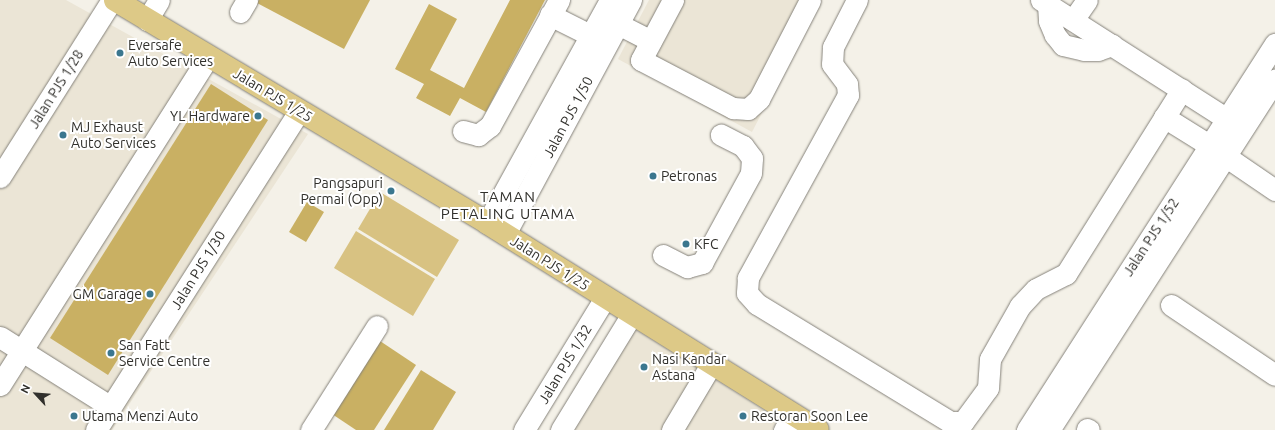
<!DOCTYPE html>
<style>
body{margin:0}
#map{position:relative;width:1275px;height:430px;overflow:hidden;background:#f4f1e8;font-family:Ubuntu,sans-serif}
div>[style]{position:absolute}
.built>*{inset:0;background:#ebe5d6}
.green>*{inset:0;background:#d8c282}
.building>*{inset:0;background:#c9b063}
.roads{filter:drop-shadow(0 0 1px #85827a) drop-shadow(0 0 1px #85827a)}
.minor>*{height:21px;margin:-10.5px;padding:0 10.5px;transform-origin:10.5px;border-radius:10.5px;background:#fff}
.major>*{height:22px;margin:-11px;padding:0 11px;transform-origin:11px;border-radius:11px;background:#ddc987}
.dots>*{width:11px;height:11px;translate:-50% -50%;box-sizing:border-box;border:2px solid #fff;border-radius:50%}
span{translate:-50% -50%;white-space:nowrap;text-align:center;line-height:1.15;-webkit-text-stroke:4px #fff;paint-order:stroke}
.poi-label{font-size:14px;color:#31302c}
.left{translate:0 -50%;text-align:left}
.right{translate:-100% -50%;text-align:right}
.street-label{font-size:14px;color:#31302c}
.neighbourhood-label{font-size:15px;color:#31302c;letter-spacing:1px}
.north{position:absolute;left:16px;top:374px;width:40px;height:40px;-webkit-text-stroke:3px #fff;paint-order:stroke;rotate:296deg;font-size:11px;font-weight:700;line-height:16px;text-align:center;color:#31302c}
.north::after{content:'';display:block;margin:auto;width:14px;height:18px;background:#31302c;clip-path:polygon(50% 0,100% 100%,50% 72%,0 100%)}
</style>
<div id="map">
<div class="built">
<i style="clip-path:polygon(0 0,66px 0,308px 134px,112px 430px,0 430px)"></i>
<i style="clip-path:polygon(649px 0,820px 0,752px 132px,618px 59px)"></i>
<i style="clip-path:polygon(632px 327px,778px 419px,772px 430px,570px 430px)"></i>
</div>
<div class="green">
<i style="clip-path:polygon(380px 192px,459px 240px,437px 277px,358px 229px)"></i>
<i style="clip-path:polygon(356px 231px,435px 279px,413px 316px,334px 268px)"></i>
</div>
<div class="building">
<i style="clip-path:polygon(259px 0,370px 0,344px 49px,257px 3px)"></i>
<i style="clip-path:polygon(510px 0,545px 0,486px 112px,460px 98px,450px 116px,416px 98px,424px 84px,395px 69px,429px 4px,457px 19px,430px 70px,464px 88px)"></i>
<i style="clip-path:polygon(211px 84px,268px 120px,108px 375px,50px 338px)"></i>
<i style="clip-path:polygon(307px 202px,324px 212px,306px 242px,289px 232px)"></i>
<i style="clip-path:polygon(380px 341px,416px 365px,374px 430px,356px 430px,332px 414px)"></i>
<i style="clip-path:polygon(421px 370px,456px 392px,433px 430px,384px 430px)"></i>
</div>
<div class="roads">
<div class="minor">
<i style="left:673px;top:0;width:68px;rotate:118.1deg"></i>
<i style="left:641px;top:60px;width:104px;rotate:27.6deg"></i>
<i style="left:733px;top:108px;width:15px;rotate:4deg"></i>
<i style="left:748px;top:109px;width:15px;rotate:-42deg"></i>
<i style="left:759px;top:99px;width:111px;rotate:-62.7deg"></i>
<i style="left:857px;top:0;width:53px;rotate:117.1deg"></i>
<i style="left:833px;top:47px;width:17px;rotate:93deg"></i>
<i style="left:832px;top:64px;width:25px;rotate:53deg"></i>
<i style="left:847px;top:84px;width:11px;rotate:85deg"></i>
<i style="left:848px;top:95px;width:209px;rotate:118.7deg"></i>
<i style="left:748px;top:278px;width:15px;rotate:94deg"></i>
<i style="left:747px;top:293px;width:15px;rotate:48deg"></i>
<i style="left:757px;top:304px;width:226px;rotate:31.4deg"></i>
<i style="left:950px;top:422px;width:13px"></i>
<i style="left:963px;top:422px;width:42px;rotate:-53.7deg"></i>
<i style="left:988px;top:388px;width:29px;rotate:-86deg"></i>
<i style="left:990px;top:359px;width:61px;rotate:-60.5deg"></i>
<i style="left:1020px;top:306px;width:23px;rotate:-47deg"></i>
<i style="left:1036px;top:289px;width:34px;rotate:-27deg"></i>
<i style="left:1066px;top:274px;width:218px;rotate:-57.9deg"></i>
<i style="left:1041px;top:0;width:234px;rotate:32.6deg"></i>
<i style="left:1048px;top:5px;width:16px;rotate:86deg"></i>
<i style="left:1049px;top:21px;width:15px;rotate:67deg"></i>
<i style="left:1055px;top:35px;width:13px;rotate:51deg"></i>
<i style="left:1063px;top:45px;width:22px;rotate:13deg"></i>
<i style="left:1084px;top:50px;width:14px"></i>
<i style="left:1098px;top:50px;width:15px;rotate:-20deg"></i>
<i style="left:240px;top:12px;width:14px;rotate:-60deg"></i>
<i style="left:550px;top:15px;width:60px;rotate:26.6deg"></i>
<i style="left:147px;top:20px;width:23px;rotate:-59deg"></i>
<i style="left:1073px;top:20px;width:24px;rotate:-55deg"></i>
<i style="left:618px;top:24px;width:37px;rotate:27deg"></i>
<i style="left:1164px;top:117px;width:53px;rotate:31.9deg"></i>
<i style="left:1209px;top:145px;width:80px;rotate:34.3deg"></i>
<i style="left:463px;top:131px;width:16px;rotate:15deg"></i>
<i style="left:478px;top:135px;width:15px;rotate:-37deg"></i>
<i style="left:490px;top:126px;width:144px;rotate:-61.3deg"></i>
<i style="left:0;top:177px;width:209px;rotate:-57.7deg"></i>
<i style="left:487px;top:223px;width:255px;rotate:-61.1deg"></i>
<i style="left:505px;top:234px;width:266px;rotate:-61.7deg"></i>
<i style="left:663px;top:255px;width:27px;rotate:27deg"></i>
<i style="left:687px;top:267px;width:16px;rotate:-15deg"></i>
<i style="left:702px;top:263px;width:102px;rotate:-61.4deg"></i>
<i style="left:751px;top:173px;width:15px;rotate:-86deg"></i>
<i style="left:752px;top:158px;width:15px;rotate:-127deg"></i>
<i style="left:743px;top:146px;width:25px;rotate:-153deg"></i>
<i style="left:1171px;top:305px;width:125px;rotate:33.9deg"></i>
<i style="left:0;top:337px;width:131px;rotate:32.2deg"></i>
<i style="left:0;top:385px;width:388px;rotate:-57.6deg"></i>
<i style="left:1087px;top:429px;width:2px;rotate:27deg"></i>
<i style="left:96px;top:430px;width:378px;rotate:-57.5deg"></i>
<i style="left:311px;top:430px;width:123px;rotate:-57.6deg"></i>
<i style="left:524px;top:430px;width:155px;rotate:-58.5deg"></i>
<i style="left:561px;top:430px;width:136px;rotate:-58.5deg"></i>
<i style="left:672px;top:430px;width:78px;rotate:-59.2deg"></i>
<i style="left:784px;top:430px;width:18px;rotate:-56deg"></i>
<i style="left:1027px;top:430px;width:459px;rotate:-57.3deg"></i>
<i style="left:1049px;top:430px;width:417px;rotate:-57.2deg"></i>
</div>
<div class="major">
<i style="left:115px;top:0;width:434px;rotate:30.9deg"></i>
<i style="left:487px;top:223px;width:390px;rotate:32deg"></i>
</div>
</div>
<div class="dots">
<i style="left:120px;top:53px;background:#3b778f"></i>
<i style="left:258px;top:116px;background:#3b778f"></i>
<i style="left:63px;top:135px;background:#3b778f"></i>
<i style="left:653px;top:176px;background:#3b778f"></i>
<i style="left:391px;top:191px;background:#3b778f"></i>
<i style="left:686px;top:244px;background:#3b778f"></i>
<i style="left:150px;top:294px;background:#3b778f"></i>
<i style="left:111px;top:353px;background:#3b778f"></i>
<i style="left:644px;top:367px;background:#3b778f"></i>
<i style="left:74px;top:416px;background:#3b778f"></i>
<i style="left:743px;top:416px;background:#3b778f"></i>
</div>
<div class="poi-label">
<span class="left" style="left:128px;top:53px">Eversafe<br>Auto Services</span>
<span class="right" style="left:250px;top:116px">YL Hardware</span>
<span class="left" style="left:71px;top:135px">MJ Exhaust<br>Auto Services</span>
<span class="left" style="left:661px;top:176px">Petronas</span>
<span class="right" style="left:383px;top:191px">Pangsapuri<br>Permai (Opp)</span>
<span class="left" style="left:694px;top:244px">KFC</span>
<span class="right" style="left:142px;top:294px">GM Garage</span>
<span class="left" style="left:119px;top:353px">San Fatt<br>Service Centre</span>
<span class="left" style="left:652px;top:367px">Nasi Kandar<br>Astana</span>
<span class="left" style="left:82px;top:416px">Utama Menzi Auto</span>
<span class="left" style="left:751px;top:416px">Restoran Soon Lee</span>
</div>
<div class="street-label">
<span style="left:56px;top:89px;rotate:-58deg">Jalan PJS 1/28</span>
<span style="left:273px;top:95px;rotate:31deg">Jalan PJS 1/25</span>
<span style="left:568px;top:117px;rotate:-62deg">Jalan PJS 1/50</span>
<span style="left:1151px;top:237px;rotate:-57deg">Jalan PJS 1/52</span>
<span style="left:550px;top:263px;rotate:32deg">Jalan PJS 1/25</span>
<span style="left:198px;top:270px;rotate:-58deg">Jalan PJS 1/30</span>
<span style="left:565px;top:364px;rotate:-59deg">Jalan PJS 1/32</span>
</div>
<div class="neighbourhood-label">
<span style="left:508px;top:205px">TAMAN<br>PETALING UTAMA</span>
</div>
<div class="north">N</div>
</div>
